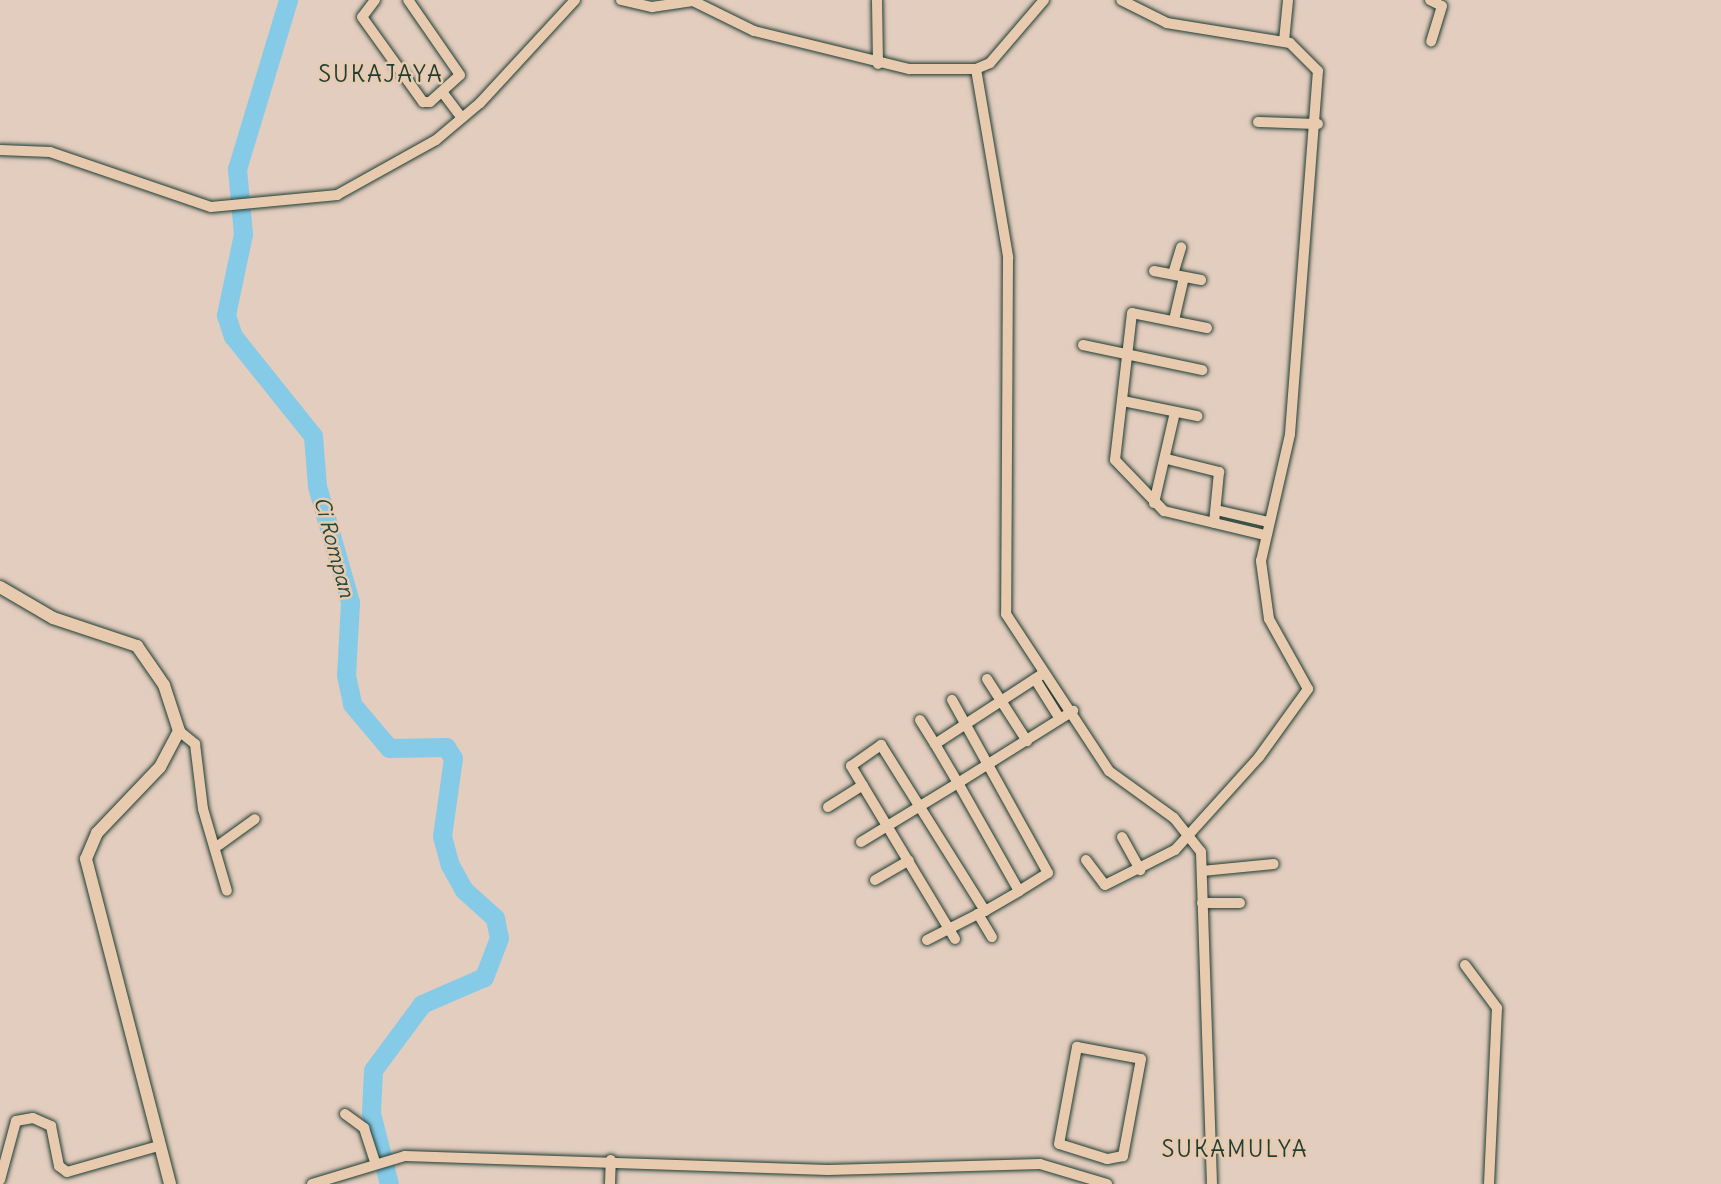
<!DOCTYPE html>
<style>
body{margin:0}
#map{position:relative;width:1721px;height:1184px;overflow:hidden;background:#e3cdbe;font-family:Delius,sans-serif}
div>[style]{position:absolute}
.river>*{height:19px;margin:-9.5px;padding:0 9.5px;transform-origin:9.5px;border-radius:9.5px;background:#85cae7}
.roads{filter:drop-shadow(0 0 2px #1f3d34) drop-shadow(0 0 2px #1f3d34)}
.minor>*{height:10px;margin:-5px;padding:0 5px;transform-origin:5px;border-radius:5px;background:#e8cbaf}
.tertiary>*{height:12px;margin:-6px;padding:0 6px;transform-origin:6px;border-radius:6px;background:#e8cbaf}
span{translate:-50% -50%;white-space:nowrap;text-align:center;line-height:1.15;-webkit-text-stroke:5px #e8cbaf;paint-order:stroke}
.water-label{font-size:21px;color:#24443d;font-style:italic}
.quarter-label{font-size:23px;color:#1f3d34;letter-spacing:2px}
</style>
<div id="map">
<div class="river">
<i style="left:288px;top:0;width:177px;rotate:106.8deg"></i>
<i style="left:237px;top:169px;width:65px;rotate:84.7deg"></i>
<i style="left:243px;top:234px;width:83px;rotate:101.9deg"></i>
<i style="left:226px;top:315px;width:22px;rotate:72deg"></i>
<i style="left:233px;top:336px;width:128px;rotate:51.3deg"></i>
<i style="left:313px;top:436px;width:50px;rotate:85.4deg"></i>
<i style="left:317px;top:486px;width:121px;rotate:74.1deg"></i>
<i style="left:350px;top:602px;width:73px;rotate:93.1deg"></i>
<i style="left:346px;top:675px;width:30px;rotate:78deg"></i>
<i style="left:352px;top:704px;width:57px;rotate:49.9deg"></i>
<i style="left:389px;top:748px;width:57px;rotate:-1deg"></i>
<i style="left:446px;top:747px;width:13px;rotate:58deg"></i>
<i style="left:453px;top:758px;width:79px;rotate:98deg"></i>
<i style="left:442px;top:836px;width:30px;rotate:75deg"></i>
<i style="left:450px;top:865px;width:29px;rotate:61deg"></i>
<i style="left:464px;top:890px;width:42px;rotate:42.1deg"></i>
<i style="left:495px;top:918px;width:20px;rotate:79deg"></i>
<i style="left:499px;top:938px;width:42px;rotate:111deg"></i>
<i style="left:484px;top:977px;width:68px;rotate:156.5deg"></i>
<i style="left:422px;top:1004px;width:82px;rotate:126.6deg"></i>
<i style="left:373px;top:1070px;width:43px;rotate:92.7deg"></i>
<i style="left:371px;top:1113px;width:73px;rotate:75.8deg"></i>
</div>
<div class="roads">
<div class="minor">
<i style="left:375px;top:0;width:21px;rotate:127deg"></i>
<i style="left:362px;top:17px;width:105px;rotate:54.3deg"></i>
<i style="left:423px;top:102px;width:7px"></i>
<i style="left:430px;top:102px;width:40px;rotate:-42deg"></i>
<i style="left:460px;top:75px;width:91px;rotate:-124.7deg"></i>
<i style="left:621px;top:0;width:32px;rotate:13deg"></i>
<i style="left:652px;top:7px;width:41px;rotate:-8.3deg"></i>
<i style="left:693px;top:1px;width:68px;rotate:26.2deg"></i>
<i style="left:754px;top:31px;width:160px;rotate:13.8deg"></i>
<i style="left:909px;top:69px;width:67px"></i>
<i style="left:976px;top:69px;width:15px;rotate:-23deg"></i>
<i style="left:990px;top:63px;width:83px;rotate:-49.4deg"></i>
<i style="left:877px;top:0;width:64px;rotate:89.1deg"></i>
<i style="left:1430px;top:0;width:13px;rotate:27deg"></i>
<i style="left:1442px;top:6px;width:37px;rotate:107deg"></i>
<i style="left:1284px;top:41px;width:41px;rotate:-84.4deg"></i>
<i style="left:976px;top:69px;width:191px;rotate:80.3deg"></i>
<i style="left:1008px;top:257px;width:357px;rotate:90.3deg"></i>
<i style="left:1006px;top:614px;width:188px;rotate:56.7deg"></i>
<i style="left:1109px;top:771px;width:80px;rotate:35.9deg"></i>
<i style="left:1174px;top:818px;width:43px;rotate:51.5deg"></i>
<i style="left:1201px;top:852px;width:332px;rotate:88.1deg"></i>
<i style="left:443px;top:93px;width:31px;rotate:53deg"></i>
<i style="left:1258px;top:122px;width:60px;rotate:1.9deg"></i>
<i style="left:0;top:150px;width:50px;rotate:2.3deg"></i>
<i style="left:50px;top:152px;width:170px;rotate:18.9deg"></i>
<i style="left:211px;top:207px;width:127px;rotate:-5.4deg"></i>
<i style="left:337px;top:195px;width:113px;rotate:-29.1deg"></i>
<i style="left:436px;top:140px;width:57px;rotate:-40.1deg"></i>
<i style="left:480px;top:103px;width:140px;rotate:-47.3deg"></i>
<i style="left:1154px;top:271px;width:48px;rotate:10.8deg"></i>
<i style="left:1173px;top:274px;width:28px;rotate:-73deg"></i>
<i style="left:1174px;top:320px;width:44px;rotate:-76.9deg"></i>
<i style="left:1207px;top:328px;width:76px;rotate:-168.7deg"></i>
<i style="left:1132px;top:313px;width:148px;rotate:96.6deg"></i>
<i style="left:1115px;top:460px;width:71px;rotate:46.1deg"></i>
<i style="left:1164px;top:511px;width:104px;rotate:13.4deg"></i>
<i style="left:1083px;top:345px;width:122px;rotate:11.9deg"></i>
<i style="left:1123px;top:401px;width:76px;rotate:11.5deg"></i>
<i style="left:1167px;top:459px;width:54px;rotate:14deg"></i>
<i style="left:1219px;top:472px;width:51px;rotate:95.6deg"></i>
<i style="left:1154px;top:503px;width:93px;rotate:-77deg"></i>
<i style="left:1216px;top:510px;width:53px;rotate:13deg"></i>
<i style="left:1044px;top:673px;width:130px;rotate:146.9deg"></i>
<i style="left:935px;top:744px;width:45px;rotate:59.5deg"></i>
<i style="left:958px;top:783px;width:136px;rotate:-32.1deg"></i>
<i style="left:987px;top:679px;width:74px;rotate:57.2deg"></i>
<i style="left:1035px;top:679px;width:47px;rotate:58deg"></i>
<i style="left:920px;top:720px;width:28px;rotate:58deg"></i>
<i style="left:179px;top:731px;width:21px;rotate:39deg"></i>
<i style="left:195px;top:744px;width:65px;rotate:83deg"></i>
<i style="left:203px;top:809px;width:85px;rotate:73.7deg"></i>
<i style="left:828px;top:807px;width:41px;rotate:-32.2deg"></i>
<i style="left:1122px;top:837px;width:38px;rotate:61deg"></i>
<i style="left:861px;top:842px;width:114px;rotate:-31.3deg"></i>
<i style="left:958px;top:783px;width:124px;rotate:60.5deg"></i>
<i style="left:1019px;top:891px;width:34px;rotate:-32deg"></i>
<i style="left:1048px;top:873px;width:198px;rotate:-119deg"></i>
<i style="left:219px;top:845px;width:44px;rotate:-35.8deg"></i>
<i style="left:1086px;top:860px;width:31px;rotate:53deg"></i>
<i style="left:1105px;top:885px;width:78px;rotate:-26.6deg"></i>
<i style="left:1175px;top:850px;width:125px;rotate:-47.9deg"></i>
<i style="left:1259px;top:757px;width:84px;rotate:-54.2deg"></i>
<i style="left:1308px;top:689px;width:80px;rotate:-119.1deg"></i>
<i style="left:1269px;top:619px;width:59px;rotate:-97.9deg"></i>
<i style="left:1261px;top:561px;width:130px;rotate:-77.1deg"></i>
<i style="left:1290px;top:434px;width:364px;rotate:-85.6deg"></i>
<i style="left:1318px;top:71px;width:40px;rotate:-135deg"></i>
<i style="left:1290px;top:43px;width:125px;rotate:-170.8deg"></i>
<i style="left:1167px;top:23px;width:51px;rotate:-153.4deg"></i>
<i style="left:1202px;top:871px;width:72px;rotate:-5.6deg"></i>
<i style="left:875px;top:880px;width:39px;rotate:-30deg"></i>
<i style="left:1202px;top:903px;width:38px"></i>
<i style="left:985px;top:911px;width:39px;rotate:-30deg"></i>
<i style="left:955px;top:939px;width:202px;rotate:-121deg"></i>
<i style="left:851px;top:766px;width:37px;rotate:-35deg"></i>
<i style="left:881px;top:745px;width:196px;rotate:57.9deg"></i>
<i style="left:985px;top:911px;width:8px;rotate:157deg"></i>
<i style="left:978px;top:914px;width:27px;rotate:59deg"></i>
<i style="left:927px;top:940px;width:57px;rotate:-27deg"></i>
<i style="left:1465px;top:965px;width:54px;rotate:53.3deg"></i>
<i style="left:1497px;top:1008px;width:176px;rotate:92.6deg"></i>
<i style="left:1077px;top:1047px;width:65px;rotate:10.6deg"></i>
<i style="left:1141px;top:1059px;width:99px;rotate:100.5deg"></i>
<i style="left:1123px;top:1156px;width:16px;rotate:169deg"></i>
<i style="left:1107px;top:1159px;width:50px;rotate:-162.6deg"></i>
<i style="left:1059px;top:1144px;width:99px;rotate:-79.5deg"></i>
<i style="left:345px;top:1114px;width:24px;rotate:36deg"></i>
<i style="left:364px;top:1128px;width:36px;rotate:72deg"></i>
<i style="left:0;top:1180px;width:61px;rotate:-74.8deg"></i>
<i style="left:16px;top:1121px;width:17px;rotate:-10deg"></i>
<i style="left:33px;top:1118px;width:20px;rotate:24deg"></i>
<i style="left:51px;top:1126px;width:41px;rotate:78.7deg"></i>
<i style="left:59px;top:1166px;width:10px;rotate:37deg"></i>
<i style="left:67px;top:1172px;width:95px;rotate:-15.9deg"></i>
<i style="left:312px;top:1184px;width:97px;rotate:-16.8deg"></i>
<i style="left:405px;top:1156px;width:423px;rotate:1.9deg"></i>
<i style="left:828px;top:1170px;width:212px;rotate:-1.6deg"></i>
<i style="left:1040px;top:1164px;width:70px;rotate:16.6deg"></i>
<i style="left:610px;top:1184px;width:24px;rotate:-88deg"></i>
</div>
<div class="tertiary">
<i style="left:0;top:587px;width:61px;rotate:30.3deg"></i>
<i style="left:53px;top:618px;width:89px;rotate:18.4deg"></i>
<i style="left:137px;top:646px;width:47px;rotate:55.3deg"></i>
<i style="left:164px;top:685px;width:48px;rotate:71.9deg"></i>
<i style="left:179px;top:731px;width:41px;rotate:117.8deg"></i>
<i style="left:160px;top:767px;width:91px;rotate:133.7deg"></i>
<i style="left:97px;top:833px;width:28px;rotate:113deg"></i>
<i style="left:86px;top:859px;width:336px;rotate:75.5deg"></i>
</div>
</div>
<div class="water-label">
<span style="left:334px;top:547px;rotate:75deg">Ci Rompan</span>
</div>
<div class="quarter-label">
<span style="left:381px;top:74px">SUKAJAYA</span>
<span style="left:1235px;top:1149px">SUKAMULYA</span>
</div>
</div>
